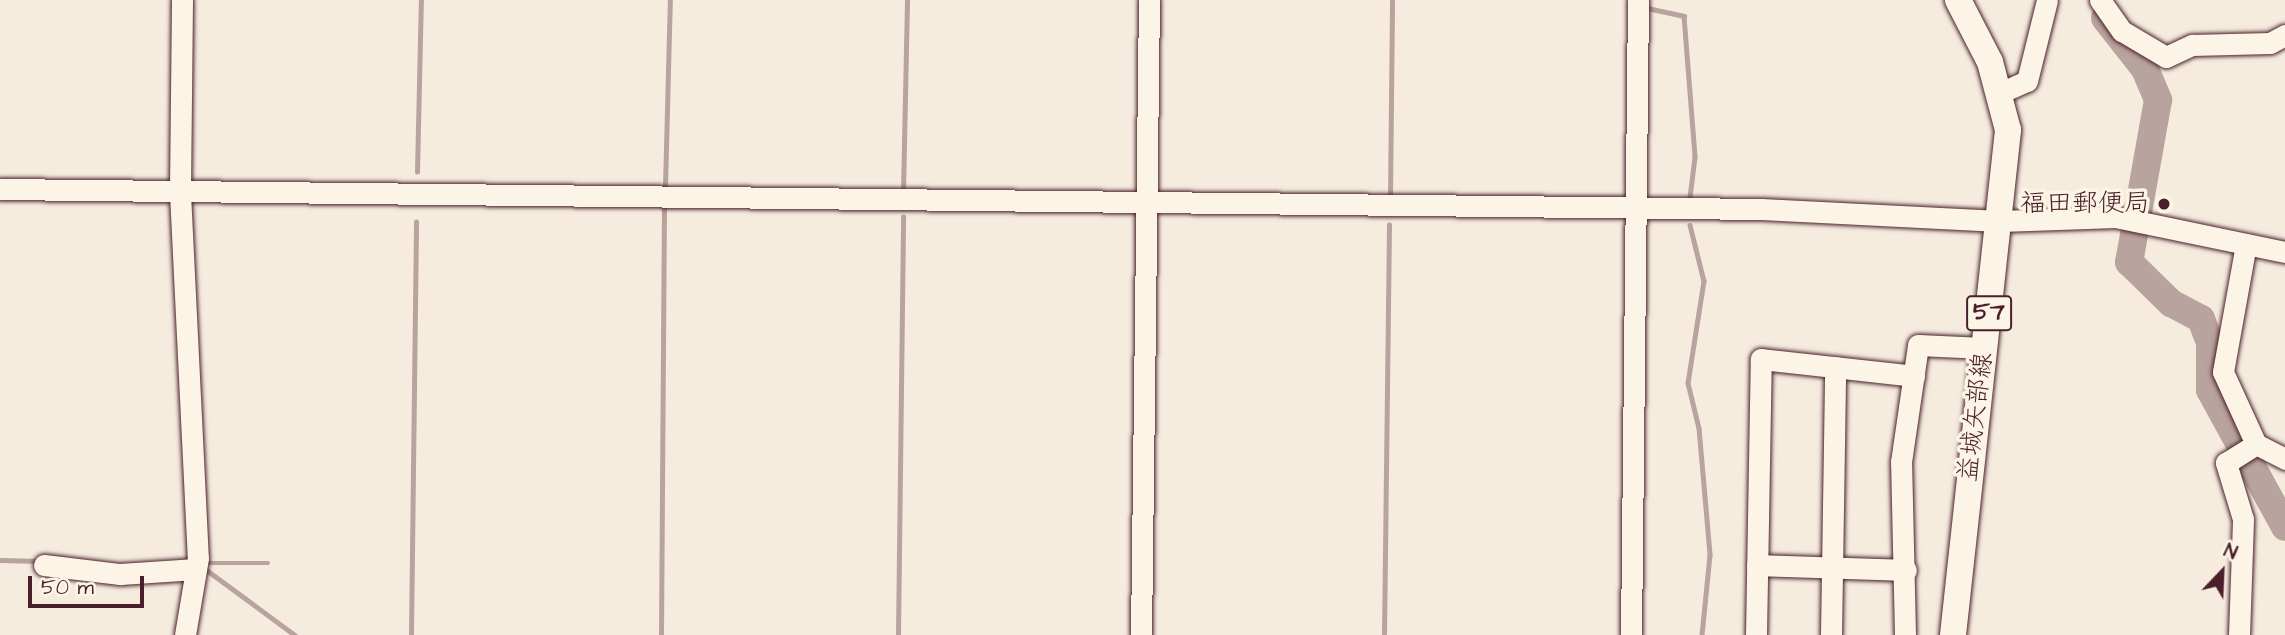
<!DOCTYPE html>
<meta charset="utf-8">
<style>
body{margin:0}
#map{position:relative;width:2285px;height:635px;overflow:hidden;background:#f5ecde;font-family:"Architects Daughter","Klee One",sans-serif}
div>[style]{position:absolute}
.stream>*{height:4.5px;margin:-2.25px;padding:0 2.25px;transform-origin:2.25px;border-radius:2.25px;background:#b8a39e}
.river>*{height:28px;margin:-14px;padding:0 14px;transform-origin:14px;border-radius:14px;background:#b8a39e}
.roads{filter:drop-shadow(0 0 2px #4a1f2b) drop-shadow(0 0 2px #4a1f2b)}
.minor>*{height:21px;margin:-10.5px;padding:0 10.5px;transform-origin:10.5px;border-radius:10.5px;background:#fcf5e5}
.major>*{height:26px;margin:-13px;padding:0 13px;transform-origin:13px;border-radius:13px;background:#fcf5e5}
.dots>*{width:19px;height:19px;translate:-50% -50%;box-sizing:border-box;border:4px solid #fcf5e5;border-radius:50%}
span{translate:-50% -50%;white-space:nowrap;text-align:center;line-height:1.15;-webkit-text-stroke:7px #fcf5e5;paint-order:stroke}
.shield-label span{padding:2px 5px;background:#fcf5e5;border:2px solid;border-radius:5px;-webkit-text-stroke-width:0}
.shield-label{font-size:24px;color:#4a1f2b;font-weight:700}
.poi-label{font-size:26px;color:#4a1f2b}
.right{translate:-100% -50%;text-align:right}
.street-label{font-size:26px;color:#4a1f2b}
.north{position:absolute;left:2187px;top:537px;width:70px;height:70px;-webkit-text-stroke:5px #fcf5e5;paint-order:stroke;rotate:23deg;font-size:19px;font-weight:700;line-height:28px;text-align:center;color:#4a1f2b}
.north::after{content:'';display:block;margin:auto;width:24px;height:32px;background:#4a1f2b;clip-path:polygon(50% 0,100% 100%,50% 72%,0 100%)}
.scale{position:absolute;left:28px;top:576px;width:116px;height:32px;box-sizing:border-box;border:4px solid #4a1f2b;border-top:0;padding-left:9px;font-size:21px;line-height:24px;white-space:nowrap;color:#4a1f2b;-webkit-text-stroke:5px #fcf5e5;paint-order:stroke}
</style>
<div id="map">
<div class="stream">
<i style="left:1647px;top:8px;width:38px;rotate:12deg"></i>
<i style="left:1684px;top:16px;width:141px;rotate:85.5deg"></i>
<i style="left:1695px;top:157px;width:41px;rotate:97deg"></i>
<i style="left:417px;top:172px;width:172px;rotate:-88.7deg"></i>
<i style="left:665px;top:186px;width:186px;rotate:-88.5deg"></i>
<i style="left:903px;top:192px;width:192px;rotate:-88.8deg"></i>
<i style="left:1390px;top:197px;width:197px;rotate:-89.4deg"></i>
<i style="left:1690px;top:225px;width:58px;rotate:76deg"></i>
<i style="left:1704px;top:281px;width:103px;rotate:98.9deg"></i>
<i style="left:1688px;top:383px;width:46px;rotate:76.3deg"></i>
<i style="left:1699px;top:428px;width:127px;rotate:85deg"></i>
<i style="left:1710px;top:555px;width:80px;rotate:95.7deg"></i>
<i style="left:0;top:560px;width:40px;rotate:1.4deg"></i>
<i style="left:208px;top:563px;width:60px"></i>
<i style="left:204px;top:568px;width:113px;rotate:36.4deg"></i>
<i style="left:411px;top:635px;width:413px;rotate:-89.3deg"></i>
<i style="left:661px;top:635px;width:428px;rotate:-89.6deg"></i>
<i style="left:898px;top:635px;width:418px;rotate:-89.3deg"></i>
<i style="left:1384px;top:635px;width:410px;rotate:-89.3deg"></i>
</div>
<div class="river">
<i style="left:2105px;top:18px;width:65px;rotate:51.9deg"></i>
<i style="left:2145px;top:69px;width:34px;rotate:67deg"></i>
<i style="left:2158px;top:100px;width:165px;rotate:100.1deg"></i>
<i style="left:2129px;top:262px;width:59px;rotate:44.3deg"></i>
<i style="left:2171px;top:303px;width:34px;rotate:28deg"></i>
<i style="left:2201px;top:319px;width:26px;rotate:69deg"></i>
<i style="left:2210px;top:343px;width:47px;rotate:90deg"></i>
<i style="left:2210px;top:390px;width:156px;rotate:61.3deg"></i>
</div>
<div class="roads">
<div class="minor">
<i style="left:182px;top:0;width:193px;rotate:90.6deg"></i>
<i style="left:180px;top:193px;width:365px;rotate:87.2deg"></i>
<i style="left:198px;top:558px;width:78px;rotate:99.6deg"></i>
<i style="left:2100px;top:0;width:38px;rotate:55deg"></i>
<i style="left:2122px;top:31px;width:51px;rotate:30.6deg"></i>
<i style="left:2166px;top:57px;width:29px;rotate:-25deg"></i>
<i style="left:2192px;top:45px;width:78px;rotate:-1.5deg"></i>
<i style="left:2270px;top:43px;width:17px;rotate:-28deg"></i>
<i style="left:2002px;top:92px;width:27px;rotate:-24deg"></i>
<i style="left:2027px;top:81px;width:83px;rotate:-76.1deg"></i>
<i style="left:0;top:189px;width:1761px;rotate:0.65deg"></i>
<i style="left:1761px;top:209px;width:239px;rotate:2.9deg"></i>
<i style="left:2000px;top:221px;width:116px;rotate:-2deg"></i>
<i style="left:2116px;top:217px;width:173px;rotate:11.7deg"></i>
<i style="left:2246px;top:244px;width:130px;rotate:100.2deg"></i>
<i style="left:2223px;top:372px;width:79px;rotate:65.4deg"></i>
<i style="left:2256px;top:444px;width:33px;rotate:27deg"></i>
<i style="left:44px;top:565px;width:77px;rotate:6.8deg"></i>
<i style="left:120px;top:574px;width:76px;rotate:-3.8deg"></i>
<i style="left:1757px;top:565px;width:149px;rotate:1.9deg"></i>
<i style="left:1141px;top:635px;width:635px;rotate:-89.28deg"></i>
<i style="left:1631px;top:635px;width:635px;rotate:-89.37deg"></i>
<i style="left:1756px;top:635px;width:276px;rotate:-89deg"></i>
<i style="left:1761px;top:359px;width:154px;rotate:6.3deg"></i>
<i style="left:1831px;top:635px;width:268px;rotate:-89.1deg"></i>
<i style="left:1905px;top:635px;width:173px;rotate:-91.3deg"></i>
<i style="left:1901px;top:462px;width:118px;rotate:-81.7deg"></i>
<i style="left:1918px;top:345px;width:66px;rotate:2.6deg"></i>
<i style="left:2239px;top:635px;width:116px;rotate:-88deg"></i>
<i style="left:2243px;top:519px;width:59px;rotate:-106.9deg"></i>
<i style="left:2226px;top:463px;width:36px;rotate:-32deg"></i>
</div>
<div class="major">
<i style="left:1953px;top:635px;width:508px;rotate:-83.78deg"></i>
<i style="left:2008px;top:130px;width:70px;rotate:-104.8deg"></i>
<i style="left:1990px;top:62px;width:70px;rotate:-117.3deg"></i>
</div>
</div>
<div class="dots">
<i style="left:2164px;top:204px;background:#4a1f2b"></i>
</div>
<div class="shield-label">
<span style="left:1989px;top:313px">57</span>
</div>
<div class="poi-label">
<span class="right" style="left:2150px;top:204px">福田郵便局</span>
</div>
<div class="street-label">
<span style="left:1976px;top:417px;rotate:-83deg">益城矢部線</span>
</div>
<div class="north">N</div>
<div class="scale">50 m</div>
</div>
